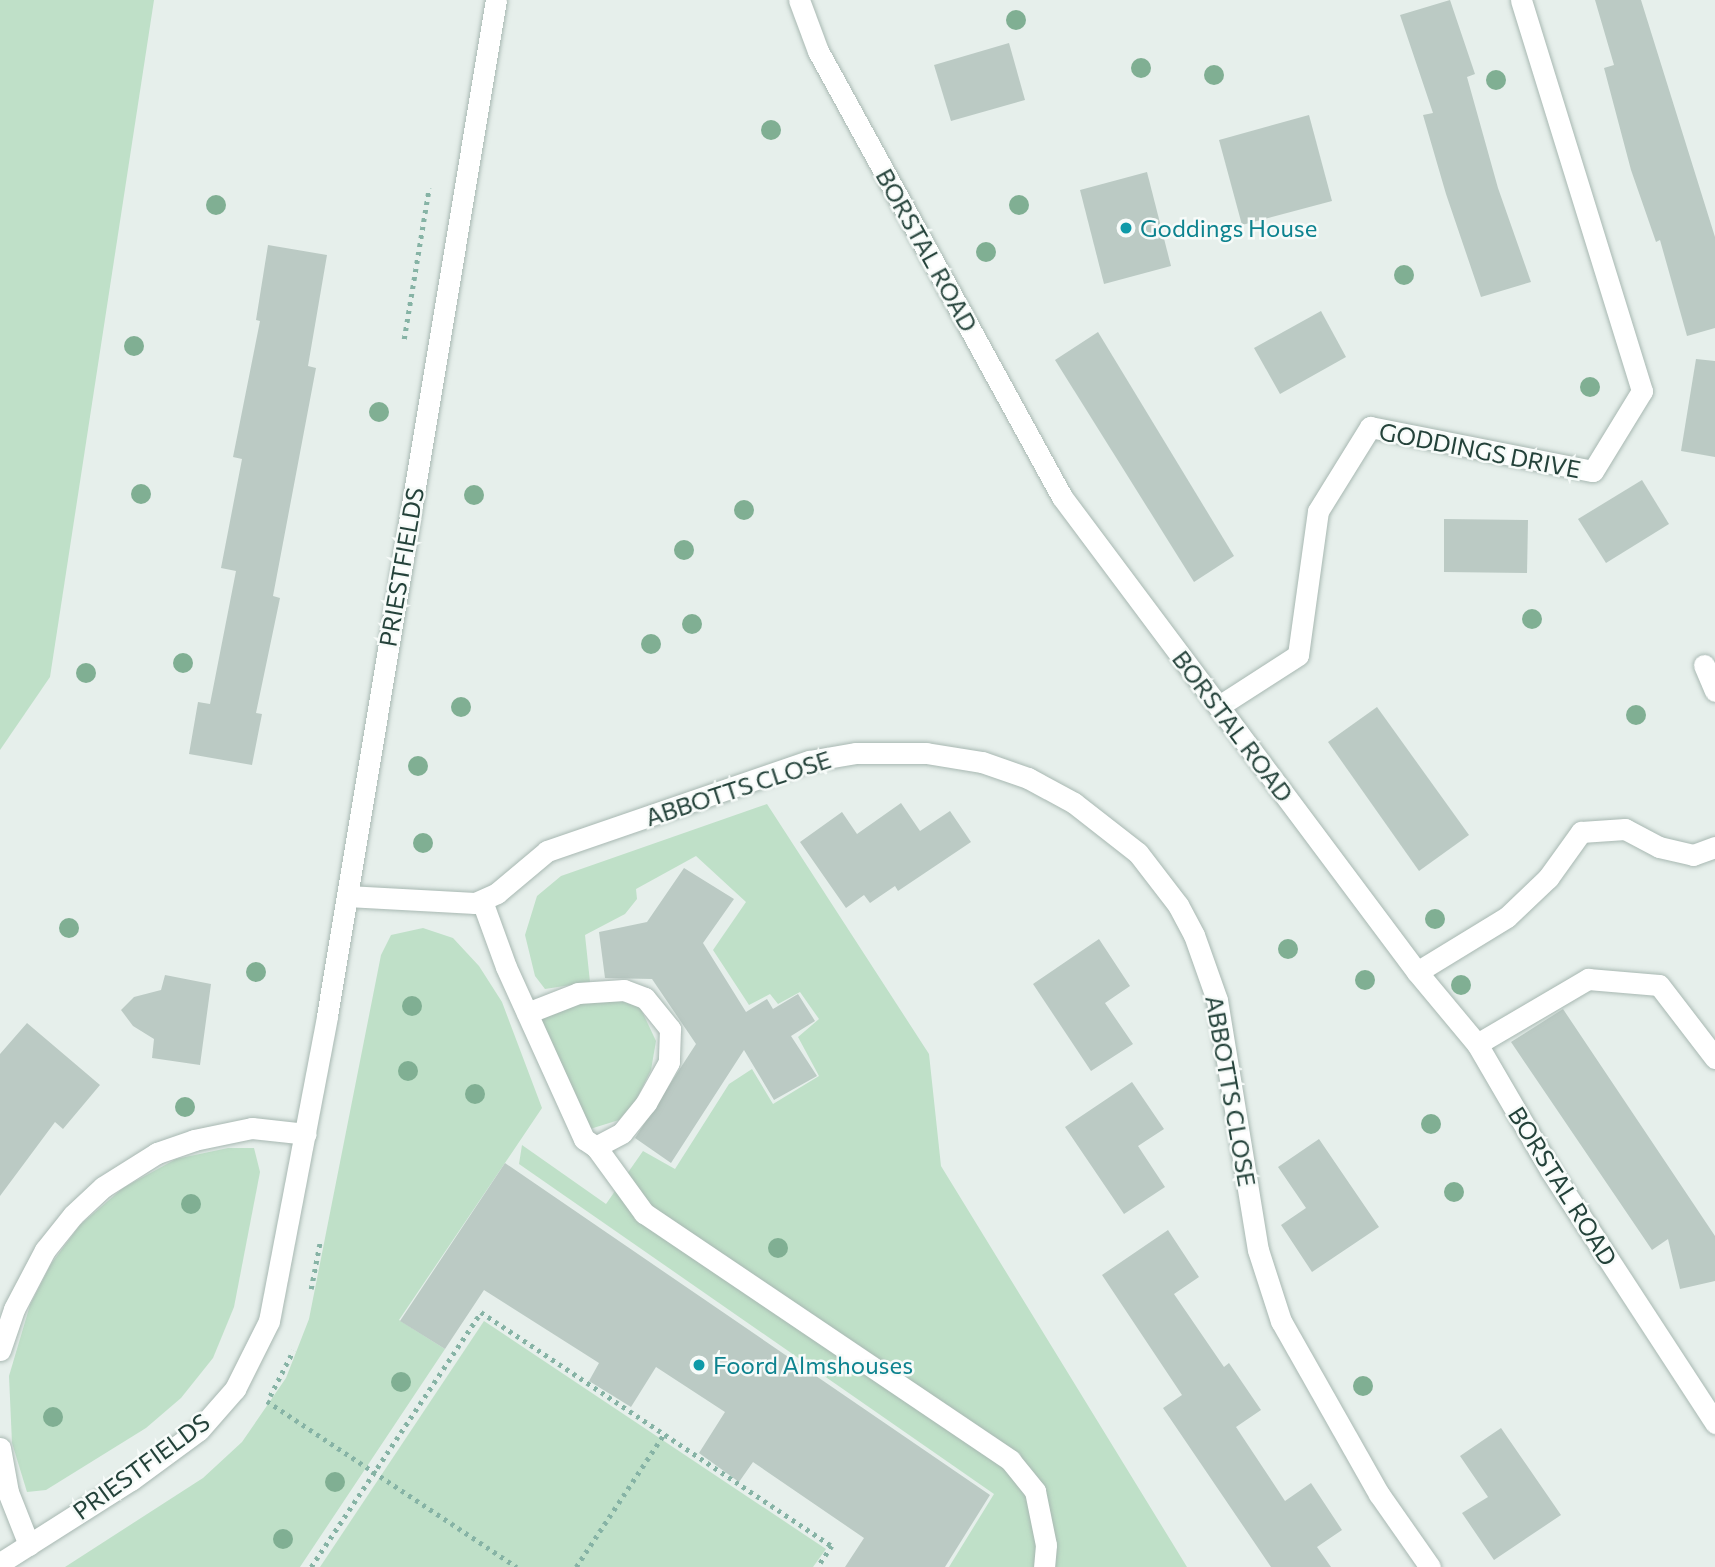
<!DOCTYPE html>
<style>
body{margin:0}
#map{position:relative;width:1715px;height:1567px;overflow:hidden;background:#e6efeb;font-family:Commissioner,sans-serif}
div>[style]{position:absolute}
.green>*{inset:0;background:#bfe0c8}
.building>*{inset:0;background:#bbcac4}
.path>*{height:4.5px;margin-top:-2.25px;transform-origin:0;background:repeating-linear-gradient(90deg,#86b3a5 0 3.5px,transparent 0 8.5px)}
.roads{filter:drop-shadow(0 0 2px #a8b8b2) drop-shadow(0 0 2px #a8b8b2)}
.minor>*{height:21px;margin:-10.5px;padding:0 10.5px;transform-origin:10.5px;border-radius:10.5px;background:#fff}
.trees>*{width:20px;height:20px;margin:-10px;border-radius:50%;background:#80af93}
.dots>*{width:19px;height:19px;translate:-50% -50%;box-sizing:border-box;border:4px solid #f7fbf9;border-radius:50%}
span{translate:-50% -50%;white-space:nowrap;text-align:center;line-height:1.15;-webkit-text-stroke:5px #f7fbf9;paint-order:stroke}
.culture-label{font-size:24px;color:#0d838f}
.left{translate:0 -50%;text-align:left}
.street-label{font-size:24px;color:#24423a}
</style>
<div id="map">
<div class="green">
<i style="clip-path:polygon(0 0,154px 0,50px 677px,0 750px)"></i>
<i style="clip-path:polygon(767px 804px,929px 1054px,941px 1166px,1187px 1567px,949px 1567px,994px 1494px,519px 1164px,522px 1145px,606px 1204px,643px 1151px,675px 1169px,729px 1084px,752px 1069px,773px 1104px,819px 1076px,798px 1037px,819px 1019px,800px 992px,778px 1004px,770px 994px,749px 1005px,713px 950px,746px 902px,696px 856px,636px 889px,637px 899px,625px 914px,585px 935px,590px 982px,545px 989px,535px 976px,525px 935px,537px 896px,561px 876px)"></i>
<i style="clip-path:polygon(423px 928px,453px 938px,479px 966px,502px 1002px,542px 1108px,399px 1320px,445px 1349px,300px 1567px,65px 1567px,203px 1478px,242px 1442px,286px 1378px,309px 1319px,381px 955px,391px 935px)"></i>
<i style="clip-path:polygon(614px 999px,640px 1007px,656px 1041px,651px 1070px,636px 1100px,619px 1120px,590px 1129px,537px 1016px,585px 1001px)"></i>
<i style="clip-path:polygon(228px 1148px,254px 1148px,260px 1172px,234px 1307px,213px 1358px,181px 1398px,146px 1428px,46px 1490px,27px 1492px,12px 1443px,9px 1376px,30px 1305px,51px 1264px,80px 1225px,123px 1188px,176px 1159px)"></i>
<i style="clip-path:polygon(484px 1321px,826px 1549px,813px 1567px,320px 1567px)"></i>
</div>
<div class="building">
<i style="clip-path:polygon(1450px 0,1475px 74px,1467px 77px,1498px 188px,1531px 282px,1481px 297px,1446px 194px,1423px 115px,1433px 113px,1400px 15px)"></i>
<i style="clip-path:polygon(1595px 0,1641px 0,1715px 237px,1715px 328px,1687px 336px,1660px 240px,1656px 242px,1631px 170px,1604px 68px,1614px 65px)"></i>
<i style="clip-path:polygon(1009px 43px,1025px 100px,951px 121px,934px 65px)"></i>
<i style="clip-path:polygon(1309px 115px,1332px 201px,1242px 225px,1219px 140px)"></i>
<i style="clip-path:polygon(1147px 172px,1171px 266px,1104px 284px,1080px 190px)"></i>
<i style="clip-path:polygon(268px 245px,327px 255px,308px 366px,316px 368px,273px 596px,280px 598px,256px 713px,262px 714px,252px 765px,189px 754px,198px 702px,210px 704px,236px 571px,221px 568px,242px 459px,233px 457px,260px 321px,256px 320px)"></i>
<i style="clip-path:polygon(1321px 311px,1346px 357px,1280px 394px,1254px 348px)"></i>
<i style="clip-path:polygon(1098px 332px,1234px 556px,1194px 582px,1055px 360px)"></i>
<i style="clip-path:polygon(1696px 359px,1715px 361px,1715px 457px,1681px 451px)"></i>
<i style="clip-path:polygon(1642px 480px,1669px 524px,1606px 563px,1578px 519px)"></i>
<i style="clip-path:polygon(1444px 519px,1528px 520px,1527px 573px,1444px 572px)"></i>
<i style="clip-path:polygon(1377px 707px,1469px 835px,1419px 871px,1328px 742px)"></i>
<i style="clip-path:polygon(901px 803px,920px 831px,950px 811px,971px 842px,898px 891px,895px 886px,870px 903px,864px 895px,846px 908px,800px 842px,842px 812px,857px 834px)"></i>
<i style="clip-path:polygon(684px 868px,734px 899px,703px 943px,746px 1012px,767px 999px,773px 1009px,798px 994px,815px 1021px,791px 1036px,817px 1076px,774px 1100px,744px 1050px,671px 1163px,635px 1138px,696px 1044px,652px 979px,605px 978px,599px 932px,647px 922px)"></i>
<i style="clip-path:polygon(1099px 939px,1130px 986px,1105px 1003px,1133px 1044px,1091px 1071px,1033px 984px)"></i>
<i style="clip-path:polygon(165px 975px,211px 984px,200px 1065px,152px 1058px,154px 1039px,133px 1026px,121px 1010px,134px 997px,161px 990px)"></i>
<i style="clip-path:polygon(1563px 1009px,1715px 1236px,1715px 1281px,1680px 1289px,1668px 1239px,1652px 1250px,1511px 1042px)"></i>
<i style="clip-path:polygon(27px 1023px,100px 1085px,63px 1129px,55px 1122px,0 1196px,0 1054px)"></i>
<i style="clip-path:polygon(1132px 1082px,1164px 1129px,1138px 1146px,1165px 1187px,1124px 1214px,1065px 1127px)"></i>
<i style="clip-path:polygon(1319px 1139px,1379px 1227px,1312px 1272px,1281px 1225px,1306px 1208px,1278px 1167px)"></i>
<i style="clip-path:polygon(505px 1163px,990px 1495px,945px 1567px,845px 1567px,864px 1538px,753px 1462px,739px 1482px,699px 1453px,725px 1412px,656px 1367px,631px 1407px,589px 1381px,599px 1363px,484px 1290px,445px 1349px,400px 1321px)"></i>
<i style="clip-path:polygon(1168px 1230px,1199px 1277px,1174px 1294px,1224px 1367px,1229px 1363px,1261px 1410px,1236px 1427px,1285px 1501px,1311px 1483px,1342px 1530px,1317px 1547px,1331px 1567px,1271px 1567px,1163px 1408px,1182px 1395px,1102px 1275px)"></i>
<i style="clip-path:polygon(1501px 1428px,1561px 1515px,1494px 1560px,1462px 1513px,1488px 1497px,1460px 1456px)"></i>
</div>
<div class="path">
<i style="left:404px;top:339px;width:153px;rotate:-80.6deg"></i>
<i style="left:311px;top:1289px;width:48px;rotate:-79.2deg"></i>
<i style="left:270px;top:1396px;width:51px;rotate:-62.9deg"></i>
<i style="left:267px;top:1401px;width:300px;rotate:33.6deg"></i>
<i style="left:311px;top:1567px;width:306px;rotate:-56.3deg"></i>
<i style="left:481px;top:1312px;width:422px;rotate:33.7deg"></i>
<i style="left:832px;top:1546px;width:25px;rotate:124deg"></i>
<i style="left:576px;top:1567px;width:159px;rotate:-56.5deg"></i>
</div>
<div class="roads">
<div class="minor">
<i style="left:799px;top:0;width:54px;rotate:69.6deg"></i>
<i style="left:818px;top:51px;width:508px;rotate:61.32deg"></i>
<i style="left:1062px;top:497px;width:593px;rotate:53.23deg"></i>
<i style="left:1417px;top:972px;width:94px;rotate:50.2deg"></i>
<i style="left:1477px;top:1044px;width:147px;rotate:59.8deg"></i>
<i style="left:1551px;top:1171px;width:301px;rotate:56.9deg"></i>
<i style="left:1704px;top:665px;width:28px;rotate:67deg"></i>
<i style="left:1219px;top:706px;width:94px;rotate:-32.8deg"></i>
<i style="left:1298px;top:655px;width:145px;rotate:-82.1deg"></i>
<i style="left:1318px;top:511px;width:99px;rotate:-58.2deg"></i>
<i style="left:1370px;top:427px;width:227px;rotate:11.2deg"></i>
<i style="left:1593px;top:471px;width:94px;rotate:-58.5deg"></i>
<i style="left:1642px;top:391px;width:409px;rotate:-107.2deg"></i>
<i style="left:347px;top:896px;width:128px;rotate:3.1deg"></i>
<i style="left:475px;top:903px;width:24px;rotate:-24deg"></i>
<i style="left:497px;top:893px;width:65px;rotate:-40deg"></i>
<i style="left:547px;top:851px;width:277px;rotate:-19deg"></i>
<i style="left:809px;top:761px;width:48px;rotate:-9.7deg"></i>
<i style="left:856px;top:753px;width:70px"></i>
<i style="left:926px;top:753px;width:57px;rotate:9.1deg"></i>
<i style="left:982px;top:762px;width:49px;rotate:19.2deg"></i>
<i style="left:1028px;top:778px;width:52px;rotate:28.5deg"></i>
<i style="left:1074px;top:803px;width:81px;rotate:38deg"></i>
<i style="left:1138px;top:853px;width:66px;rotate:52.4deg"></i>
<i style="left:1178px;top:905px;width:34px;rotate:62deg"></i>
<i style="left:1194px;top:935px;width:69px;rotate:70.5deg"></i>
<i style="left:1217px;top:1000px;width:253px;rotate:80.7deg"></i>
<i style="left:1258px;top:1250px;width:75px;rotate:72.1deg"></i>
<i style="left:1281px;top:1321px;width:199px;rotate:60.5deg"></i>
<i style="left:1379px;top:1494px;width:89px;rotate:55.1deg"></i>
<i style="left:482px;top:901px;width:70px;rotate:70deg"></i>
<i style="left:506px;top:967px;width:189px;rotate:65.6deg"></i>
<i style="left:584px;top:1139px;width:14px;rotate:34deg"></i>
<i style="left:596px;top:1147px;width:82px;rotate:54deg"></i>
<i style="left:644px;top:1213px;width:442px;rotate:34deg"></i>
<i style="left:1010px;top:1460px;width:40px;rotate:51deg"></i>
<i style="left:1035px;top:1491px;width:55px;rotate:78.5deg"></i>
<i style="left:1046px;top:1545px;width:22px;rotate:95deg"></i>
<i style="left:1417px;top:972px;width:105px;rotate:-31.4deg"></i>
<i style="left:1507px;top:917px;width:57px;rotate:-43.6deg"></i>
<i style="left:1548px;top:878px;width:57px;rotate:-54.3deg"></i>
<i style="left:1581px;top:832px;width:44px;rotate:-3.9deg"></i>
<i style="left:1625px;top:829px;width:38px;rotate:28deg"></i>
<i style="left:1659px;top:847px;width:35px;rotate:13deg"></i>
<i style="left:1693px;top:855px;width:23px;rotate:-20deg"></i>
<i style="left:527px;top:1013px;width:55px;rotate:-21.4deg"></i>
<i style="left:578px;top:993px;width:46px;rotate:-3.7deg"></i>
<i style="left:624px;top:990px;width:22px;rotate:21deg"></i>
<i style="left:645px;top:998px;width:40px;rotate:51deg"></i>
<i style="left:670px;top:1029px;width:33px;rotate:92deg"></i>
<i style="left:669px;top:1062px;width:47px;rotate:119.3deg"></i>
<i style="left:646px;top:1103px;width:38px;rotate:129deg"></i>
<i style="left:622px;top:1133px;width:30px;rotate:152deg"></i>
<i style="left:1477px;top:1044px;width:129px;rotate:-30.4deg"></i>
<i style="left:1588px;top:979px;width:71px;rotate:4.8deg"></i>
<i style="left:1659px;top:985px;width:92px;rotate:52.5deg"></i>
<i style="left:0;top:1350px;width:43px;rotate:-71.1deg"></i>
<i style="left:14px;top:1309px;width:67px;rotate:-62.3deg"></i>
<i style="left:45px;top:1250px;width:45px;rotate:-51.3deg"></i>
<i style="left:73px;top:1215px;width:41px;rotate:-43deg"></i>
<i style="left:103px;top:1187px;width:64px;rotate:-32.2deg"></i>
<i style="left:157px;top:1153px;width:39px;rotate:-19deg"></i>
<i style="left:194px;top:1140px;width:59px;rotate:-11.7deg"></i>
<i style="left:252px;top:1128px;width:54px;rotate:6.3deg"></i>
<i style="left:0;top:1448px;width:45px;rotate:79.7deg"></i>
<i style="left:8px;top:1492px;width:57px;rotate:68.4deg"></i>
<i style="left:0;top:1563px;width:155px;rotate:-32.4deg"></i>
<i style="left:131px;top:1480px;width:84px;rotate:-36.3deg"></i>
<i style="left:199px;top:1430px;width:55px;rotate:-48.7deg"></i>
<i style="left:235px;top:1389px;width:76px;rotate:-63.4deg"></i>
<i style="left:269px;top:1321px;width:310px;rotate:-79.2deg"></i>
<i style="left:327px;top:1016px;width:1030px;rotate:-80.56deg"></i>
</div>
</div>
<div class="trees">
<i style="left:1016px;top:20px"></i>
<i style="left:1141px;top:68px"></i>
<i style="left:1214px;top:75px"></i>
<i style="left:1496px;top:80px"></i>
<i style="left:771px;top:130px"></i>
<i style="left:216px;top:205px"></i>
<i style="left:1019px;top:205px"></i>
<i style="left:986px;top:252px"></i>
<i style="left:1404px;top:275px"></i>
<i style="left:134px;top:346px"></i>
<i style="left:1590px;top:387px"></i>
<i style="left:379px;top:412px"></i>
<i style="left:141px;top:494px"></i>
<i style="left:474px;top:495px"></i>
<i style="left:744px;top:510px"></i>
<i style="left:684px;top:550px"></i>
<i style="left:1532px;top:619px"></i>
<i style="left:692px;top:624px"></i>
<i style="left:651px;top:644px"></i>
<i style="left:183px;top:663px"></i>
<i style="left:86px;top:673px"></i>
<i style="left:461px;top:707px"></i>
<i style="left:1636px;top:715px"></i>
<i style="left:418px;top:766px"></i>
<i style="left:423px;top:843px"></i>
<i style="left:1435px;top:919px"></i>
<i style="left:69px;top:928px"></i>
<i style="left:1288px;top:949px"></i>
<i style="left:256px;top:972px"></i>
<i style="left:1365px;top:980px"></i>
<i style="left:1461px;top:985px"></i>
<i style="left:412px;top:1006px"></i>
<i style="left:408px;top:1071px"></i>
<i style="left:475px;top:1094px"></i>
<i style="left:185px;top:1107px"></i>
<i style="left:1431px;top:1124px"></i>
<i style="left:1454px;top:1192px"></i>
<i style="left:191px;top:1204px"></i>
<i style="left:778px;top:1248px"></i>
<i style="left:401px;top:1382px"></i>
<i style="left:1363px;top:1386px"></i>
<i style="left:53px;top:1417px"></i>
<i style="left:335px;top:1482px"></i>
<i style="left:283px;top:1539px"></i>
</div>
<div class="dots">
<i style="left:1126px;top:228px;background:#0f9aa8"></i>
<i style="left:699px;top:1365px;background:#0f9aa8"></i>
</div>
<div class="culture-label">
<span class="left" style="left:1140px;top:228px">Goddings House</span>
<span class="left" style="left:713px;top:1365px">Foord Almshouses</span>
</div>
<div class="street-label">
<span style="left:927px;top:250px;rotate:61deg">BORSTAL ROAD</span>
<span style="left:1480px;top:450px;rotate:11deg">GODDINGS DRIVE</span>
<span style="left:401px;top:567px;rotate:-80deg">PRIESTFIELDS</span>
<span style="left:1233px;top:726px;rotate:53deg">BORSTAL ROAD</span>
<span style="left:738px;top:788px;rotate:-18deg">ABBOTTS CLOSE</span>
<span style="left:1231px;top:1091px;rotate:80deg">ABBOTTS CLOSE</span>
<span style="left:1563px;top:1186px;rotate:58deg">BORSTAL ROAD</span>
<span style="left:141px;top:1466px;rotate:-36deg">PRIESTFIELDS</span>
</div>
</div>
